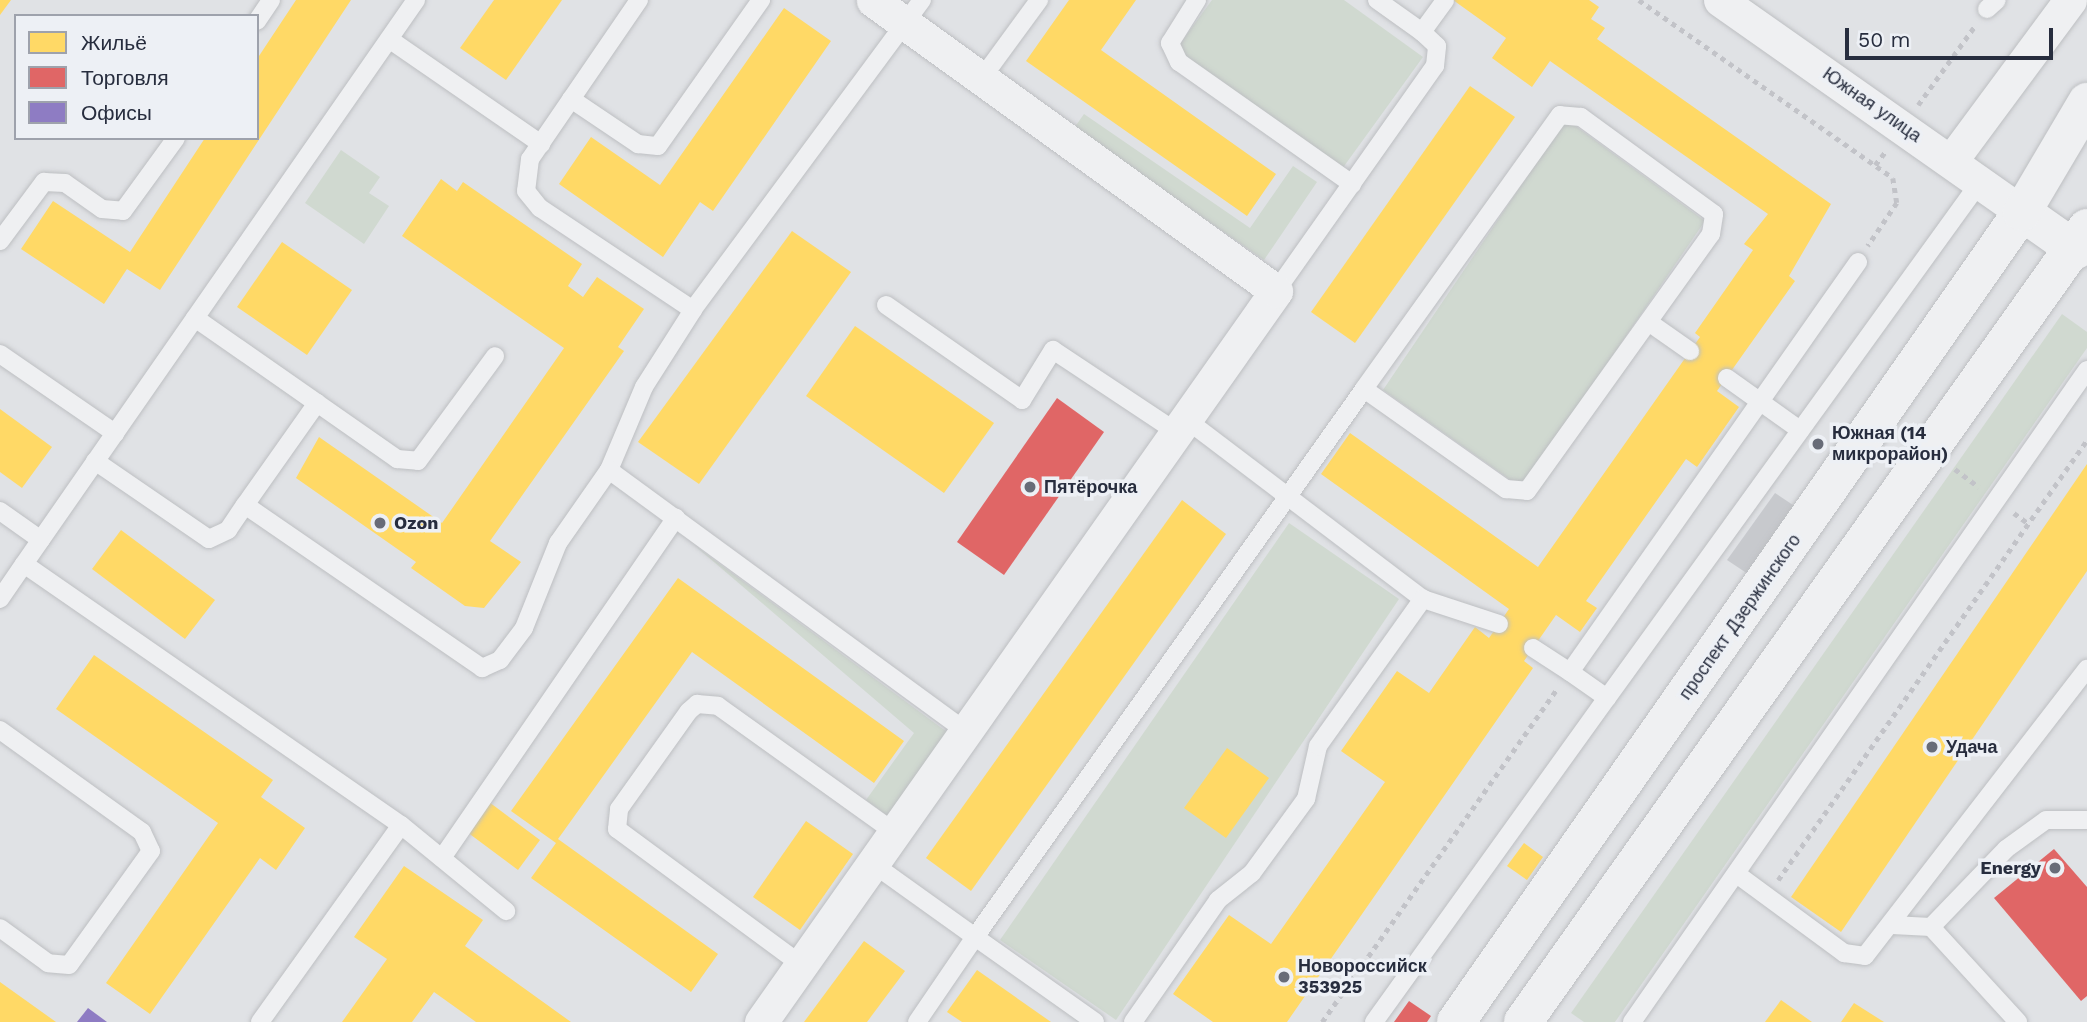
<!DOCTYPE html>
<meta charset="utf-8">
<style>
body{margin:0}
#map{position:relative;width:2087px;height:1022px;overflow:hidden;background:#e0e2e5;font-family:"Work Sans",sans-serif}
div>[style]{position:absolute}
.green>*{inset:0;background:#d0d9d0}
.homes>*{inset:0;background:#ffd966}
.shops>*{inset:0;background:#e06666}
.offices>*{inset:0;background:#8e7cc3}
.building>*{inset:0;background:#c7c9cd}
.path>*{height:4.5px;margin-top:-2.25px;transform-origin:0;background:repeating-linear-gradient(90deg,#c2c3c8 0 5px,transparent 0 10px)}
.roads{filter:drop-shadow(0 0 2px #bdbfc2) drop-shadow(0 0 2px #bdbfc2)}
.service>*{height:18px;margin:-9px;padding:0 9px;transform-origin:9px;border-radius:9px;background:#eff0f2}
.minor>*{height:33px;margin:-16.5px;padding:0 16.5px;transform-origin:16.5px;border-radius:16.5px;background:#eff0f2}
.tertiary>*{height:38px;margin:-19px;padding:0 19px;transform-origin:19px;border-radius:19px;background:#eff0f2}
.dots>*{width:19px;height:19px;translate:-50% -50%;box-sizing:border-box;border:4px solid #edf0f5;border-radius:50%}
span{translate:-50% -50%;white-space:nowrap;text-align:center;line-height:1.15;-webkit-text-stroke:7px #edf0f5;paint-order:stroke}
.street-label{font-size:18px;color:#272d3e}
.poi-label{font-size:18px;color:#272d3e;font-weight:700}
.left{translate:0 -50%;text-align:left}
.right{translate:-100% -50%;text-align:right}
.legend{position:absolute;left:14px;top:14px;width:245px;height:126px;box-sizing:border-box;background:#edf0f5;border:2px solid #9ea2ac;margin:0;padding:9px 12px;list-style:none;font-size:21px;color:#272d3e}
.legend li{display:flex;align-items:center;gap:14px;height:35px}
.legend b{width:35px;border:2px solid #9ea2ac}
.scale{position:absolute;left:1845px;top:28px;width:208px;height:32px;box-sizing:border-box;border:4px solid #272d3e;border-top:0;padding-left:9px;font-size:21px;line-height:24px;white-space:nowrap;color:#272d3e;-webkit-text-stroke:5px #edf0f5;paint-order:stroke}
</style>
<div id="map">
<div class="green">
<i style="clip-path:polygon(1212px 0,1344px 0,1423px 57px,1342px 169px,1176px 49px)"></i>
<i style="clip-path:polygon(1084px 114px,1250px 228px,1293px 166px,1317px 182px,1264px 260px,1074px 128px)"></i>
<i style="clip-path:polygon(1566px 119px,1705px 221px,1522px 488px,1383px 390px)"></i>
<i style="clip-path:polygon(341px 150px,380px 177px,369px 193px,389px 206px,364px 244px,305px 203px)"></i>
<i style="clip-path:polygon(2062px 314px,2087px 332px,2087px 348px,1615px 1022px,1584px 1022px,1571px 1013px)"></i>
<i style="clip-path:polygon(1289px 523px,1399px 599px,1116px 1020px,1000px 940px)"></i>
<i style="clip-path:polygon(694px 545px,951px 735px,893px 820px,866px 800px,914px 733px)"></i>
</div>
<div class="homes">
<i style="clip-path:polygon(0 0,11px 0,0 15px)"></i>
<i style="clip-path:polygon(296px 0,351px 0,160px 290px,127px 269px,104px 304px,21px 249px,53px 201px,130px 252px,205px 138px,257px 138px,257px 59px)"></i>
<i style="clip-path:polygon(494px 0,562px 0,506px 80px,460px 48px)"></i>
<i style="clip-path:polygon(1069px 0,1136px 0,1101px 50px,1276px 174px,1247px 216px,1026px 61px)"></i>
<i style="clip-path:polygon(1453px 0,1589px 0,1599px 7px,1591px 19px,1605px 28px,1597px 39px,1831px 204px,1789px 276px,1795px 281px,1717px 391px,1739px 407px,1697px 467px,1686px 459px,1586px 601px,1597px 608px,1580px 632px,1556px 615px,1524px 661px,1533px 668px,1287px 1022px,1213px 1022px,1173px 994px,1229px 915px,1271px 944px,1385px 782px,1341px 751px,1397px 671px,1429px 693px,1475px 627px,1489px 638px,1509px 609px,1321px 474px,1350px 433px,1538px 567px,1700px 337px,1695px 333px,1753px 250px,1744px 244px,1768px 214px,1550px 61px,1532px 87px,1492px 58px,1506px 38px)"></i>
<i style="clip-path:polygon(784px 8px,831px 41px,713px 211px,700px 202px,663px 257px,559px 184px,591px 137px,660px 185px)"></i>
<i style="clip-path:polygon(1470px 86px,1515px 117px,1355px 343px,1311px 312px)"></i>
<i style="clip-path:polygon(441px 179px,457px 191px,463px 182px,582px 264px,568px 286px,583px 297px,597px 277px,644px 309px,618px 347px,624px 351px,490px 541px,521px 562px,484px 608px,465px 606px,411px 568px,416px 562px,296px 478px,319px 437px,442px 523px,564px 348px,402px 236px)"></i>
<i style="clip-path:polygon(792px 231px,851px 272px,699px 484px,638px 442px)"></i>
<i style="clip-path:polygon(282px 242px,352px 290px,307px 355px,237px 307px)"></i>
<i style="clip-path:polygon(855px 326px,994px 423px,944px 493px,806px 396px)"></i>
<i style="clip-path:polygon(0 409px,52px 447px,22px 488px,0 472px)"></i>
<i style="clip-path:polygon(2087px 464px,2087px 571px,1841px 932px,1791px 897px)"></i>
<i style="clip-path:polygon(1182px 500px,1226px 534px,971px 891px,926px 858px)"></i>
<i style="clip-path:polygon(121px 530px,215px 600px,185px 639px,92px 569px)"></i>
<i style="clip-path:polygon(678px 578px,904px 741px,874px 783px,692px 652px,558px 839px,718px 954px,691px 992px,531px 878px,556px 843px,511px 811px)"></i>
<i style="clip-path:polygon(94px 655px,273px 780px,261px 797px,305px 828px,276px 870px,260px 858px,150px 1014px,106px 983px,218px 823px,56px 709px)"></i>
<i style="clip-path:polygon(1227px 748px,1269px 778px,1226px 838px,1184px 808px)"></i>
<i style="clip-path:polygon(489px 802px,540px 840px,518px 870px,467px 832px)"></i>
<i style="clip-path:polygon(806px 821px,853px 854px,800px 930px,753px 897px)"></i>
<i style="clip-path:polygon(1524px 843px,1543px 857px,1527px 880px,1507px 866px)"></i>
<i style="clip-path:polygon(404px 866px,483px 920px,465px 946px,571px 1022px,476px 1022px,434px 992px,412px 1022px,342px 1022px,387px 959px,354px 937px)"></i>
<i style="clip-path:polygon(864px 941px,905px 971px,867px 1022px,804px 1022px)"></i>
<i style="clip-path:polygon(977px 970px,1051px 1022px,962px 1022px,947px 1012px)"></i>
<i style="clip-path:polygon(0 982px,56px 1022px,0 1022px)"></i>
<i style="clip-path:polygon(1781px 1000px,1812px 1022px,1765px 1022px)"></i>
<i style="clip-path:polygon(1854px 1003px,1884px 1022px,1841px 1022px)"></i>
</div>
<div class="shops">
<i style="clip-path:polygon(1057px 398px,1104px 432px,1004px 575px,957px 542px)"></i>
<i style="clip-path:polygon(2054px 849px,2087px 887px,2087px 996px,2081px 1001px,1994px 898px)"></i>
<i style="clip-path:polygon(1409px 1001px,1431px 1016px,1427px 1022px,1394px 1022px)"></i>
</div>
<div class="offices">
<i style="clip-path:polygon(88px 1008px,107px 1022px,77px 1022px)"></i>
</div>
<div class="building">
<i style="clip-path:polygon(1775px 493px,1796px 507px,1748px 574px,1727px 560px)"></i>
</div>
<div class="path">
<i style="left:1639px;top:0;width:310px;rotate:35deg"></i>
<i style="left:1893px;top:178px;width:25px;rotate:81deg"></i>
<i style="left:1897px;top:203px;width:52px;rotate:124deg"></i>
<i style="left:1918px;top:105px;width:96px;rotate:-54.3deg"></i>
<i style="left:1875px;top:165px;width:16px;rotate:-52deg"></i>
<i style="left:1955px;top:469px;width:30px;rotate:37deg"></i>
<i style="left:2014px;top:513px;width:17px;rotate:36deg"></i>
<i style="left:1778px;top:880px;width:538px;rotate:-54.92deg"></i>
<i style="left:1322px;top:1022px;width:409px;rotate:-54.8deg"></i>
</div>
<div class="roads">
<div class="service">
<i style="left:416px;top:0;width:687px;rotate:124.8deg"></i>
<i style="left:24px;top:564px;width:459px;rotate:34.7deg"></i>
<i style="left:401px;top:825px;width:136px;rotate:39.3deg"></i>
<i style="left:639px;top:0;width:193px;rotate:124.4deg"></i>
<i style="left:530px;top:159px;width:32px;rotate:97deg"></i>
<i style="left:526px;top:191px;width:22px;rotate:51deg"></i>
<i style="left:540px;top:208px;width:184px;rotate:33.7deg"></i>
<i style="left:922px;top:0;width:385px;rotate:126.5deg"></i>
<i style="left:693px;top:310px;width:91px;rotate:122.5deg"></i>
<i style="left:644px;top:387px;width:90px;rotate:112.9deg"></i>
<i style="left:609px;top:470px;width:446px;rotate:36.2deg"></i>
<i style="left:1197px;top:0;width:51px;rotate:122.1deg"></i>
<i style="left:1170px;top:43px;width:21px;rotate:65deg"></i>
<i style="left:1179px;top:62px;width:212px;rotate:35.2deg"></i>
<i style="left:1377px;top:0;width:55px;rotate:35.4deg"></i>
<i style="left:1987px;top:9px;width:13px;rotate:-42deg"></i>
<i style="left:257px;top:21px;width:25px;rotate:-56deg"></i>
<i style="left:389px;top:39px;width:185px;rotate:34.6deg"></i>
<i style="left:982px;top:78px;width:97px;rotate:-53.8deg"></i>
<i style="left:571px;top:99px;width:81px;rotate:33.9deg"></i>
<i style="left:638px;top:144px;width:20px;rotate:6deg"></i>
<i style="left:658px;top:146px;width:179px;rotate:-54.8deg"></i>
<i style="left:0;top:241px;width:74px;rotate:-53.3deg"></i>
<i style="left:44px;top:182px;width:21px;rotate:3deg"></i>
<i style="left:65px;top:183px;width:45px;rotate:35.1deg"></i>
<i style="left:102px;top:209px;width:21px;rotate:5deg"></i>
<i style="left:123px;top:211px;width:90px;rotate:-54deg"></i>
<i style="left:1276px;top:291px;width:276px;rotate:-54.8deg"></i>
<i style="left:1435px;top:66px;width:20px;rotate:-84deg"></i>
<i style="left:1437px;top:46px;width:21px;rotate:-137deg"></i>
<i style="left:1422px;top:32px;width:39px;rotate:-54deg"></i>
<i style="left:886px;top:305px;width:166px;rotate:34.9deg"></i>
<i style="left:1022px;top:400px;width:59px;rotate:-58.2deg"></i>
<i style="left:1053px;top:350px;width:150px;rotate:33.6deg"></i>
<i style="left:195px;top:318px;width:149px;rotate:34.9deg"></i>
<i style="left:1650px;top:323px;width:49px;rotate:35deg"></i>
<i style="left:0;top:354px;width:140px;rotate:34.5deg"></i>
<i style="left:1727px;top:378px;width:90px;rotate:35.5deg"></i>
<i style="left:1187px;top:420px;width:296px;rotate:37.2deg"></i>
<i style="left:1423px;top:599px;width:80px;rotate:18.2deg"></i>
<i style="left:95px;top:461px;width:138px;rotate:34.4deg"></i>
<i style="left:209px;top:539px;width:21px;rotate:-25deg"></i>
<i style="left:228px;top:530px;width:30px;rotate:-56deg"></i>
<i style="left:245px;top:505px;width:288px;rotate:34.5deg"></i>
<i style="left:482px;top:668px;width:20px;rotate:-24deg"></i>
<i style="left:500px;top:660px;width:40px;rotate:-53deg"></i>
<i style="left:524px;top:628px;width:92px;rotate:-68.2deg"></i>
<i style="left:558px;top:543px;width:89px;rotate:-55.1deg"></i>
<i style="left:245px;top:505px;width:125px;rotate:-54.8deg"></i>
<i style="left:317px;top:403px;width:98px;rotate:35deg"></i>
<i style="left:397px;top:459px;width:21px;rotate:5deg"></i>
<i style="left:418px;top:461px;width:130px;rotate:-53.7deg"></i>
<i style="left:0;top:511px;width:50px;rotate:35.3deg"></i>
<i style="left:0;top:599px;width:42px;rotate:-55.6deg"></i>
<i style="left:1533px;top:648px;width:44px;rotate:33deg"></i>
<i style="left:1607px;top:698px;width:637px;rotate:-54.14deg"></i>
<i style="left:0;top:730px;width:175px;rotate:35.7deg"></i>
<i style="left:142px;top:832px;width:21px;rotate:65deg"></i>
<i style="left:151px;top:851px;width:140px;rotate:125.7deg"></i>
<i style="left:69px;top:965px;width:21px;rotate:-175deg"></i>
<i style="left:48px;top:963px;width:59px;rotate:-143.9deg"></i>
<i style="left:442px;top:858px;width:413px;rotate:-55.5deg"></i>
<i style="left:876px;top:866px;width:122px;rotate:35.6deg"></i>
<i style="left:975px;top:937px;width:672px;rotate:-54.63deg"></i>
<i style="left:1364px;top:389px;width:174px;rotate:35.2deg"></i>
<i style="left:1506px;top:489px;width:21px;rotate:5deg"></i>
<i style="left:1527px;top:491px;width:316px;rotate:-54.4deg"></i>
<i style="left:1711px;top:234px;width:20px;rotate:-81deg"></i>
<i style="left:1714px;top:214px;width:165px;rotate:-143.9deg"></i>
<i style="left:1581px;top:117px;width:21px;rotate:-175deg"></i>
<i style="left:1560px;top:115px;width:337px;rotate:125.6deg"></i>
<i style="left:1738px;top:875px;width:132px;rotate:36.3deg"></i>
<i style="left:1844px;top:953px;width:21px;rotate:8deg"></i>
<i style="left:1865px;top:956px;width:363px;rotate:-52.3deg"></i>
<i style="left:1892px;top:925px;width:39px;rotate:3deg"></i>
<i style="left:1931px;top:927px;width:108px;rotate:-46.1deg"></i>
<i style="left:2006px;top:849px;width:49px;rotate:-35.9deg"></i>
<i style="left:2046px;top:820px;width:41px"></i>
<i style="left:1931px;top:927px;width:129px;rotate:47.5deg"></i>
<i style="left:803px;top:966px;width:231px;rotate:-143.6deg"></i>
<i style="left:617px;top:829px;width:20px;rotate:-84deg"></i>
<i style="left:619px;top:809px;width:120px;rotate:-54.5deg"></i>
<i style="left:689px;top:711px;width:11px;rotate:-41deg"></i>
<i style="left:697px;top:704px;width:21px;rotate:5deg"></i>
<i style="left:718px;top:706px;width:221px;rotate:35.6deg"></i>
<i style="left:260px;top:1022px;width:242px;rotate:-54.4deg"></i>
<i style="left:917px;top:1022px;width:103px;rotate:-55.7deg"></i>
<i style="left:975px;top:937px;width:147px;rotate:35.3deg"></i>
<i style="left:1133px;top:1022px;width:149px;rotate:-55.1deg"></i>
<i style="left:1218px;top:900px;width:43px;rotate:-38.5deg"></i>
<i style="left:1252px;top:873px;width:92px;rotate:-53.9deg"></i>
<i style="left:1306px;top:799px;width:54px;rotate:-77.2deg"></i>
<i style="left:1318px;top:746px;width:181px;rotate:-54.5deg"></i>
<i style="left:1374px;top:1022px;width:399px;rotate:-54.3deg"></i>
<i style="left:1607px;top:698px;width:45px;rotate:-144.9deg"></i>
<i style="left:1570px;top:672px;width:501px;rotate:-54.91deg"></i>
<i style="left:1632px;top:1022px;width:795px;rotate:-55.09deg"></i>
</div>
<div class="minor">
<i style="left:1720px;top:0;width:369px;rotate:35.1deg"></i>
<i style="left:1951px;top:161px;width:200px;rotate:-53.5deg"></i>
<i style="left:761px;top:1022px;width:894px;rotate:-54.83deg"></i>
<i style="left:1276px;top:291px;width:497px;rotate:-144.2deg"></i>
</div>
<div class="tertiary">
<i style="left:2022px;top:212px;width:66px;rotate:35.1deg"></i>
<i style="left:1456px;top:1022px;width:988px;rotate:-55.06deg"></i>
<i style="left:2022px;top:212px;width:128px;rotate:-59.4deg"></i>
<i style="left:1523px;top:1022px;width:974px;rotate:-54.61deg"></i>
</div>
</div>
<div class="dots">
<i style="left:1818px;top:444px;background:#686c78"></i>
<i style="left:1030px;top:487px;background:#686c78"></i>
<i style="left:380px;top:523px;background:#686c78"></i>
<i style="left:1932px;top:747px;background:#686c78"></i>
<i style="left:2055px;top:868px;background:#686c78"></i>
<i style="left:1284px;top:977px;background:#686c78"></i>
</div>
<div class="street-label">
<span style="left:1872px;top:105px;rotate:35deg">Южная улица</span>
<span style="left:1740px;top:617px;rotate:-55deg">проспект Дзержинского</span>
</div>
<div class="poi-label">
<span class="left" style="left:1832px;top:444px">Южная (14<br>микрорайон)</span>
<span class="left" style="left:1044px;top:487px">Пятёрочка</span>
<span class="left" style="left:394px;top:523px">Ozon</span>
<span class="left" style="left:1946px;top:747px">Удача</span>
<span class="right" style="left:2041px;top:868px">Energy</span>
<span class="left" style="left:1298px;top:977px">Новороссийск<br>353925</span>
</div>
<ul class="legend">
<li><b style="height:19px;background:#ffd966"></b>Жильё</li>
<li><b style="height:19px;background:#e06666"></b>Торговля</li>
<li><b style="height:19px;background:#8e7cc3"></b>Офисы</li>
</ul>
<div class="scale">50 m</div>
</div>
